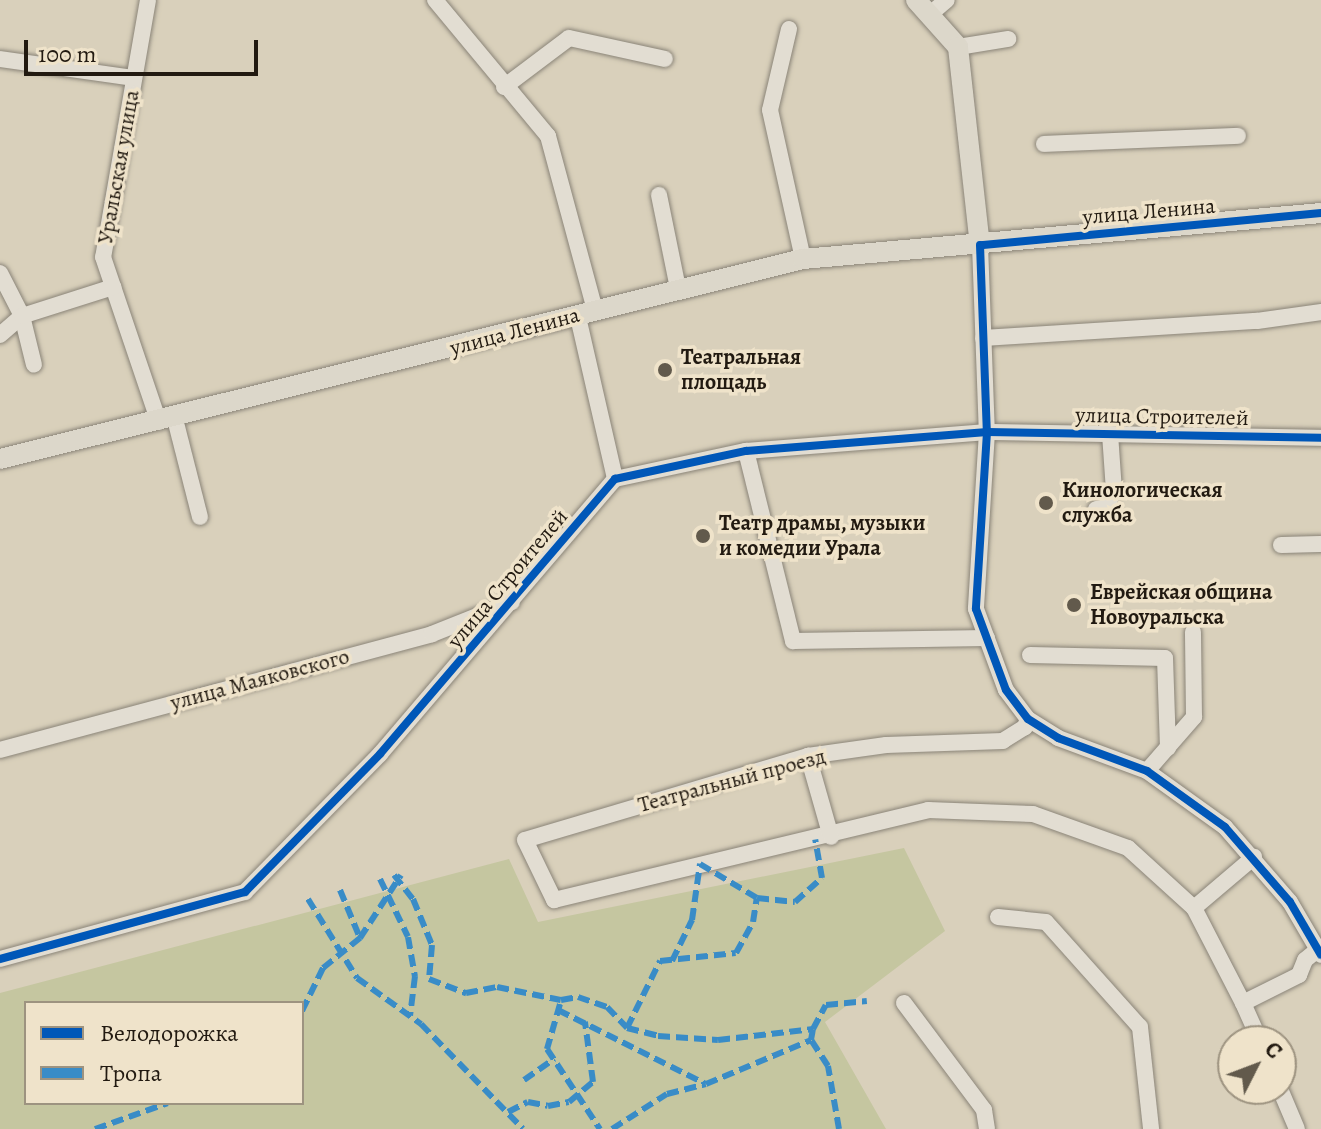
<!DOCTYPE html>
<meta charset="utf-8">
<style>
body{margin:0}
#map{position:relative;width:1321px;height:1129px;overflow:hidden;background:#d9d0bb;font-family:Alegreya,serif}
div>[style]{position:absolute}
.green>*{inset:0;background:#c5c6a0}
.roads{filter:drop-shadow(0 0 2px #8a8478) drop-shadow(0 0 2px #8a8478)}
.minor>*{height:16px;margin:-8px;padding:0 8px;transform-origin:8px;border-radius:8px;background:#e2ddd2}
.major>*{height:20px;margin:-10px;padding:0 10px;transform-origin:10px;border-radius:10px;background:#dcd7ca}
.quiet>*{height:6px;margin-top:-3px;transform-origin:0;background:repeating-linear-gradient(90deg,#398cc7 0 12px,transparent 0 18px)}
.cycleway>*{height:8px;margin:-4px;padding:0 4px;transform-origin:4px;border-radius:4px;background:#0057b8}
.dots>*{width:22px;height:22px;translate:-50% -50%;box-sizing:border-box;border:4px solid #efe3ca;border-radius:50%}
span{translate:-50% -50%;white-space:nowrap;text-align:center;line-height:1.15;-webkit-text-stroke:7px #efe3ca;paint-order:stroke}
.street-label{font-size:22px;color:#221a11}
.poi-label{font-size:22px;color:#221a11;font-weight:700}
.left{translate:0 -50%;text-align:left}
.legend{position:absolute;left:24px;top:1001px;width:280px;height:104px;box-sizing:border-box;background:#efe3ca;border:2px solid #9d9380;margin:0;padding:10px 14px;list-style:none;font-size:24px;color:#221a11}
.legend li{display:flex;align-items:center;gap:16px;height:40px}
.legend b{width:40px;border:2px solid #9d9380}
.north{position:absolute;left:1217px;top:1025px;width:80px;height:80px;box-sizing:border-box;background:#efe3ca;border:2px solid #9d9380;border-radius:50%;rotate:48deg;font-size:22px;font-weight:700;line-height:32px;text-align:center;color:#221a11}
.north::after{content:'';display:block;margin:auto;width:28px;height:36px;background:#625a4c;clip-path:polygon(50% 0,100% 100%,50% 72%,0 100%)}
.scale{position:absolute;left:24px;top:40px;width:234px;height:36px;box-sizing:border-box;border:4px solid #221a11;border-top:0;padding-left:10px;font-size:24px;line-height:28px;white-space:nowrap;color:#221a11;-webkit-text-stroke:6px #efe3ca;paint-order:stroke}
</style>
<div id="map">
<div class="green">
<i style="clip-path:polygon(evenodd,904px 848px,945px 931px,825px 1022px,886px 1129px,0 1129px,0 993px,509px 859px,538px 922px,904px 848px,26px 1003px,302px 1003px,302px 1103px,26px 1103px,26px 1003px)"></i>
</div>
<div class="roads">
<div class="minor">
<i style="left:148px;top:0;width:261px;rotate:99.9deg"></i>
<i style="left:103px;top:257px;width:174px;rotate:71.3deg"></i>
<i style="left:435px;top:0;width:177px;rotate:50.3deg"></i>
<i style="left:548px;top:136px;width:180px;rotate:74.9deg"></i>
<i style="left:929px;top:15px;width:23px;rotate:-40deg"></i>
<i style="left:789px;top:29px;width:83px;rotate:103.2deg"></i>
<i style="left:770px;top:110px;width:153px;rotate:77.5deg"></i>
<i style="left:958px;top:47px;width:51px;rotate:-9.1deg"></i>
<i style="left:0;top:59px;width:135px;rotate:8.1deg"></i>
<i style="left:504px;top:87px;width:81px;rotate:-37deg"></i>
<i style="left:569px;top:38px;width:98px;rotate:12.3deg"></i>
<i style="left:1044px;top:144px;width:194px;rotate:-2.4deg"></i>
<i style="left:659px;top:195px;width:95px;rotate:78.5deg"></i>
<i style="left:980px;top:245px;width:187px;rotate:87.9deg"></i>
<i style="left:987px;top:432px;width:177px;rotate:93.6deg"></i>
<i style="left:976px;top:609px;width:86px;rotate:69.7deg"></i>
<i style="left:1006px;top:690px;width:36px;rotate:53deg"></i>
<i style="left:1028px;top:719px;width:36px;rotate:32deg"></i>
<i style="left:1058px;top:738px;width:95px;rotate:20.3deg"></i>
<i style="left:1147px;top:771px;width:96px;rotate:35.7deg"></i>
<i style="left:1225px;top:827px;width:99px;rotate:49.1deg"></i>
<i style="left:1290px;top:902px;width:61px;rotate:59.7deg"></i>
<i style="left:0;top:273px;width:48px;rotate:62.9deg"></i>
<i style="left:22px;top:316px;width:50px;rotate:76.2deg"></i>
<i style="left:578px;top:317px;width:166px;rotate:77.1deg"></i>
<i style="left:0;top:335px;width:29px;rotate:-41deg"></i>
<i style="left:22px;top:316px;width:96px;rotate:-17.7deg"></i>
<i style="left:983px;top:338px;width:275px;rotate:-3.6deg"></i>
<i style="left:1257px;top:321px;width:65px;rotate:-8deg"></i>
<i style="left:175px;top:419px;width:101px;rotate:75.7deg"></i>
<i style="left:746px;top:451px;width:196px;rotate:76.1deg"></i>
<i style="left:793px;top:641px;width:194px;rotate:-0.9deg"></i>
<i style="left:1096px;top:509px;width:10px;rotate:-11deg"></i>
<i style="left:1106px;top:507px;width:18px;rotate:-63deg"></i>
<i style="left:1114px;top:491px;width:57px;rotate:-94deg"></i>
<i style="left:1281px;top:545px;width:40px;rotate:-1.4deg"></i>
<i style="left:1030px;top:655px;width:135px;rotate:1.3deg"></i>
<i style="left:1165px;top:658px;width:90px;rotate:88.1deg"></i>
<i style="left:1028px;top:719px;width:9px;rotate:111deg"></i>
<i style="left:1025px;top:727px;width:26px;rotate:148deg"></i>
<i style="left:1003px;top:741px;width:117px;rotate:178deg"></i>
<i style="left:886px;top:745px;width:79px;rotate:172deg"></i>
<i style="left:808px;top:756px;width:295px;rotate:163.5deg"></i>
<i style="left:525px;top:840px;width:67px;rotate:64.2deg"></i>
<i style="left:554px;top:900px;width:385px;rotate:-13.5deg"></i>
<i style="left:928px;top:810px;width:105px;rotate:2.2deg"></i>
<i style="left:1033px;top:814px;width:101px;rotate:19.7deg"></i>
<i style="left:1128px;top:848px;width:89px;rotate:42.3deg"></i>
<i style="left:0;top:750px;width:447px;rotate:-15deg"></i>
<i style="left:432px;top:634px;width:86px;rotate:-21.8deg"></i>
<i style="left:808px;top:756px;width:84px;rotate:74.1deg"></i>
<i style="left:1147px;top:771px;width:72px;rotate:-49deg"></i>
<i style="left:1194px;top:717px;width:85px;rotate:-90.7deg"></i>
<i style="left:998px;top:917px;width:48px;rotate:5.9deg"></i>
<i style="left:1046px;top:922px;width:141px;rotate:48.2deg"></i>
<i style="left:1140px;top:1027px;width:103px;rotate:83.8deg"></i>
<i style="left:0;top:959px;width:254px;rotate:-15.3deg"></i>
<i style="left:245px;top:892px;width:193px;rotate:-45.6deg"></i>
<i style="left:380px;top:754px;width:362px;rotate:-49.5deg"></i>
<i style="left:615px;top:479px;width:134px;rotate:-12.1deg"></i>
<i style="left:746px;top:451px;width:242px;rotate:-4.5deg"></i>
<i style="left:987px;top:432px;width:334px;rotate:1deg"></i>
<i style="left:904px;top:1003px;width:134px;rotate:53.2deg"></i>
<i style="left:984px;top:1110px;width:19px;rotate:81deg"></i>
<i style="left:1243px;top:1003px;width:107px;rotate:-117.3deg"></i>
<i style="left:1194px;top:908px;width:79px;rotate:-40.4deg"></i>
<i style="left:1260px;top:1041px;width:42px;rotate:-114.1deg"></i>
<i style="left:1243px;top:1003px;width:63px;rotate:-26.6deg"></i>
<i style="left:1299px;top:975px;width:16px;rotate:-68deg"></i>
<i style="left:1305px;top:960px;width:21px;rotate:-39deg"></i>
<i style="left:1280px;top:1089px;width:43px;rotate:67deg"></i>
</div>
<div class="major">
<i style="left:916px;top:0;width:63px;rotate:48.2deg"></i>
<i style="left:958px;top:47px;width:199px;rotate:83.7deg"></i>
<i style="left:0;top:459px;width:828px;rotate:-13.99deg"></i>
<i style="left:803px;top:259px;width:520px;rotate:-5.07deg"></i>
</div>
</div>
<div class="quiet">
<i style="left:394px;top:875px;width:31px;rotate:52deg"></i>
<i style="left:413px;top:899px;width:50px;rotate:67.6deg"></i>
<i style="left:432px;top:945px;width:34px;rotate:95deg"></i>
<i style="left:429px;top:979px;width:40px;rotate:21deg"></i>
<i style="left:466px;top:993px;width:32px;rotate:-11deg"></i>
<i style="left:497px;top:987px;width:65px;rotate:11.5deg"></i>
<i style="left:561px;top:1000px;width:17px;rotate:-10deg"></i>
<i style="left:578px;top:997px;width:31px;rotate:19deg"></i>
<i style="left:607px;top:1007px;width:29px;rotate:46deg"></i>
<i style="left:627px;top:1028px;width:32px;rotate:14deg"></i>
<i style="left:658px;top:1036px;width:60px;rotate:3.8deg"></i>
<i style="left:718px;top:1040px;width:96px;rotate:-6.6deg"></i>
<i style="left:380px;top:879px;width:64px;rotate:64.2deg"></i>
<i style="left:408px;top:937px;width:40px;rotate:80deg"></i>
<i style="left:415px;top:976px;width:40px;rotate:97.1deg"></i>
<i style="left:340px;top:890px;width:52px;rotate:67.4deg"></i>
<i style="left:308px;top:899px;width:93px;rotate:58.2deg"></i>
<i style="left:357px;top:978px;width:79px;rotate:35.7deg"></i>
<i style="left:421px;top:1024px;width:146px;rotate:45.8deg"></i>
<i style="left:672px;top:961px;width:46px;rotate:-64deg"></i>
<i style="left:692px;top:920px;width:57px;rotate:-81.9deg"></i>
<i style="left:700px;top:864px;width:66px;rotate:30.8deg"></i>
<i style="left:560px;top:1004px;width:47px;rotate:106.1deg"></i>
<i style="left:547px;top:1049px;width:96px;rotate:56.5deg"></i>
<i style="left:558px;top:1010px;width:165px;rotate:26.6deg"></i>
<i style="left:302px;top:1011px;width:48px;rotate:-64deg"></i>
<i style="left:323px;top:968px;width:48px;rotate:-39deg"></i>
<i style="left:360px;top:938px;width:75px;rotate:-56.9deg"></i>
<i style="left:627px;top:1028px;width:75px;rotate:-63.8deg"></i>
<i style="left:660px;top:961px;width:76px;rotate:-6deg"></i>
<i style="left:736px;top:953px;width:35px;rotate:-61deg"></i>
<i style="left:753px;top:922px;width:24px;rotate:-81deg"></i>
<i style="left:757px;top:898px;width:38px;rotate:6deg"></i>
<i style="left:795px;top:902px;width:36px;rotate:-42deg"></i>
<i style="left:822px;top:878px;width:39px;rotate:-100deg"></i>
<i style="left:524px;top:1080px;width:37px;rotate:-35deg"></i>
<i style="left:508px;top:1112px;width:22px;rotate:-27deg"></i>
<i style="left:528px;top:1102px;width:20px;rotate:11deg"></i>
<i style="left:548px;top:1106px;width:21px;rotate:-11deg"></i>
<i style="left:569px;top:1102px;width:31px;rotate:-40deg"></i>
<i style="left:593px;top:1082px;width:61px;rotate:-97.6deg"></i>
<i style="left:95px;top:1129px;width:77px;rotate:-19.6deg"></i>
<i style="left:612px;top:1129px;width:65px;rotate:-32.5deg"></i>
<i style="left:667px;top:1094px;width:40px;rotate:-14.4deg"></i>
<i style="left:706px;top:1084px;width:114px;rotate:-22.7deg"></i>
<i style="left:839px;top:1129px;width:64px;rotate:-99.9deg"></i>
<i style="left:828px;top:1066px;width:31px;rotate:-123deg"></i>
<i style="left:811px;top:1040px;width:11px;rotate:-80deg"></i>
<i style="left:813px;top:1029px;width:27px;rotate:-62deg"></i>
<i style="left:826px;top:1005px;width:41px;rotate:-5.6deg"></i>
</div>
<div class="cycleway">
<i style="left:1321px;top:213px;width:342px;rotate:174.6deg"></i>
<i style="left:980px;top:245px;width:187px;rotate:87.9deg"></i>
<i style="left:987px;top:432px;width:177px;rotate:93.6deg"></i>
<i style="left:976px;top:609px;width:86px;rotate:69.7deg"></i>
<i style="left:1006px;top:690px;width:36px;rotate:53deg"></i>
<i style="left:1028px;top:719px;width:36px;rotate:32deg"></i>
<i style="left:1058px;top:738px;width:95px;rotate:20.3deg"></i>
<i style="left:1147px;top:771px;width:96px;rotate:35.7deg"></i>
<i style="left:1225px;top:827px;width:99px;rotate:49.1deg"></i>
<i style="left:1290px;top:902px;width:61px;rotate:59.7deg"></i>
<i style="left:0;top:959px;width:254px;rotate:-15.3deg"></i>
<i style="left:245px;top:892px;width:193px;rotate:-45.6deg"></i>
<i style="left:380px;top:754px;width:362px;rotate:-49.5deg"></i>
<i style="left:615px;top:479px;width:134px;rotate:-12.1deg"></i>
<i style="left:746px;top:451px;width:242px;rotate:-4.5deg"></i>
<i style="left:987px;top:432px;width:334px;rotate:1deg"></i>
</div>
<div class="dots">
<i style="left:665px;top:370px;background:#625a4c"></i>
<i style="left:1046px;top:503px;background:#625a4c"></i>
<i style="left:703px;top:536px;background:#625a4c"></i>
<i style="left:1074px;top:605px;background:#625a4c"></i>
</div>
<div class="street-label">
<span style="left:119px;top:167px;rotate:-80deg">Уральская улица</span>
<span style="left:1149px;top:212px;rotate:-5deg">улица Ленина</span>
<span style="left:515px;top:332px;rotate:-15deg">улица Ленина</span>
<span style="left:1162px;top:417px;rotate:1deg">улица Строителей</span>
<span style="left:508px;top:579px;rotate:-50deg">улица Строителей</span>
<span style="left:260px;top:680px;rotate:-15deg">улица Маяковского</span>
<span style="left:732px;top:781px;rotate:-15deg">Театральный проезд</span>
</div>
<div class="poi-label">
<span class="left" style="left:681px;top:370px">Театральная<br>площадь</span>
<span class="left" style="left:1062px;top:503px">Кинологическая<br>служба</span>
<span class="left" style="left:719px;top:536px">Театр драмы, музыки<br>и комедии Урала</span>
<span class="left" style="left:1090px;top:605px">Еврейская община<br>Новоуральска</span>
</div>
<ul class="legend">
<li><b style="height:10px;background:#0057b8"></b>Велодорожка</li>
<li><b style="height:10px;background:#398cc7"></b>Тропа</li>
</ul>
<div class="north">С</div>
<div class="scale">100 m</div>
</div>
